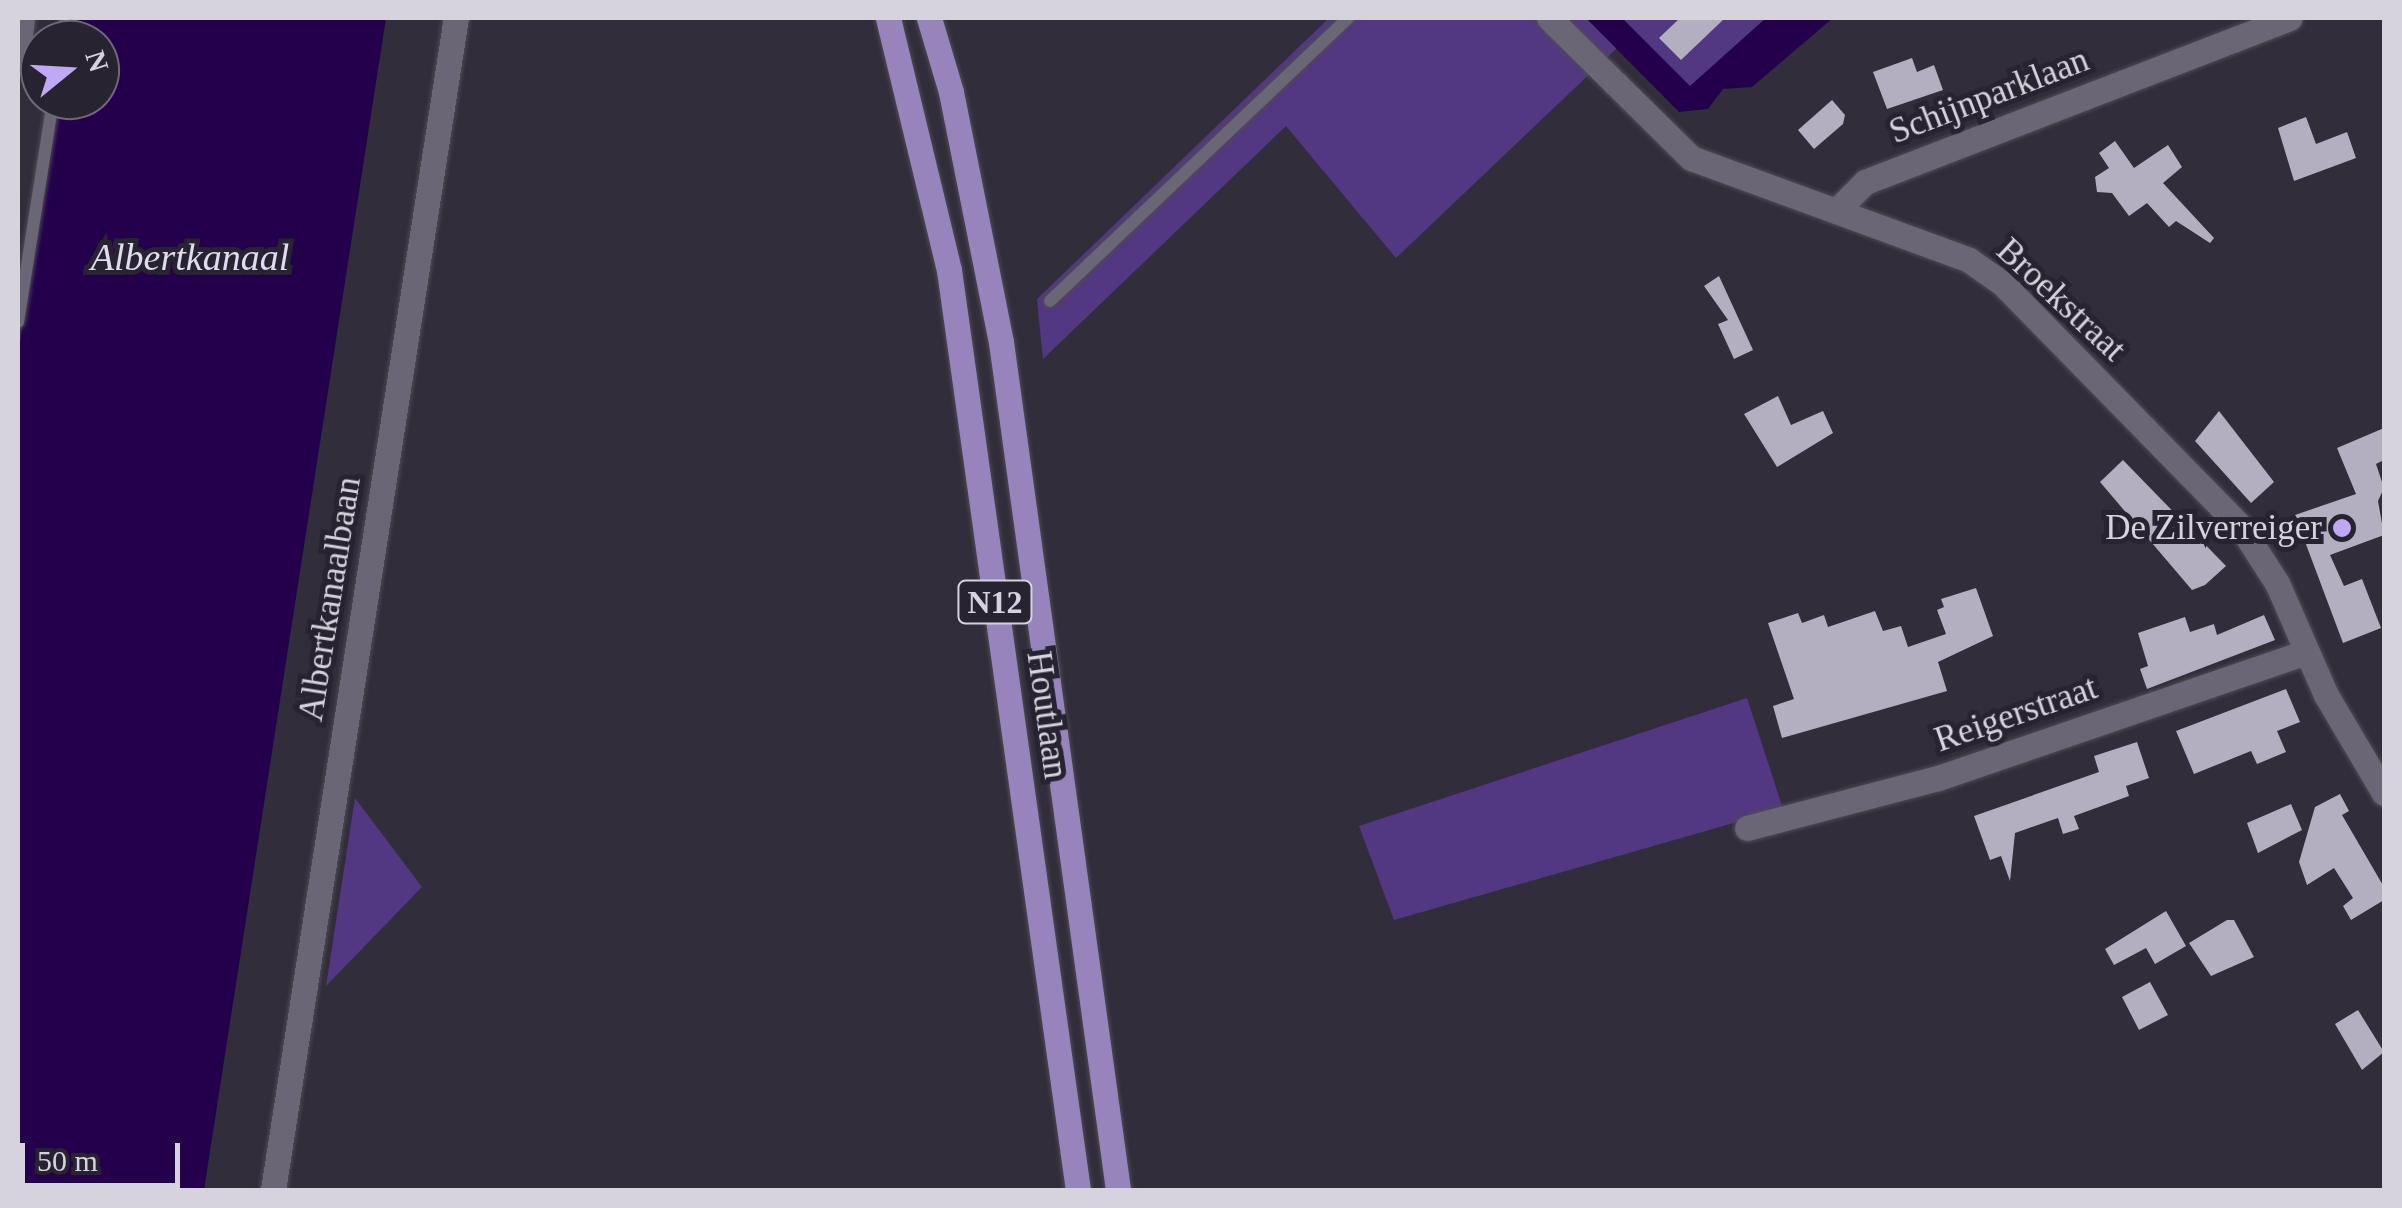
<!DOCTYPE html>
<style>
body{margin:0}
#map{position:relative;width:2402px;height:1208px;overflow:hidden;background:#312d3a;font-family:Georgia,serif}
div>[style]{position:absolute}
.green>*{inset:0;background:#523882}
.water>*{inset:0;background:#24004c}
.building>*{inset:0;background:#b3afc0}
.roads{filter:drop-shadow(0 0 2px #4e4a55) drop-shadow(0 0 2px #4e4a55)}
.service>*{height:12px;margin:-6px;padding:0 6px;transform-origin:6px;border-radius:6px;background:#6a6675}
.minor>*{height:25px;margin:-12.5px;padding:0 12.5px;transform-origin:12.5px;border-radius:12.5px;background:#6a6675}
.tertiary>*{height:25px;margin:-12.5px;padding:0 12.5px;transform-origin:12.5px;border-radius:12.5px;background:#6a6675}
.primary>*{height:25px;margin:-12.5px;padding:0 12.5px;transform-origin:12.5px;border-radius:12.5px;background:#9685bc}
.dots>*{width:28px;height:28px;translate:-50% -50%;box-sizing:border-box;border:5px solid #272330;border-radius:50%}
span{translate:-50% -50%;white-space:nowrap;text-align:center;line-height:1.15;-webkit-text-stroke:10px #272330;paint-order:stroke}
.shield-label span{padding:2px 8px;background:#272330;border:2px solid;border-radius:8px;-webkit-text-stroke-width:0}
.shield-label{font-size:32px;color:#d6d3dc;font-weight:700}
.street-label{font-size:35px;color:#d6d3dc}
.poi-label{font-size:35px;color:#d6d3dc}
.right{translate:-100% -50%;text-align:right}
.water-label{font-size:38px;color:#e1dbf2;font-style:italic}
.frame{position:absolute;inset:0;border:20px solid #d6d3dc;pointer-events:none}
.north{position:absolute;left:20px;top:20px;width:100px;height:100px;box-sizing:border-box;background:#272330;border:2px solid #6d6975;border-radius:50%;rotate:72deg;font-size:28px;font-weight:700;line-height:40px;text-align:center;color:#d6d3dc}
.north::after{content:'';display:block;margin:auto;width:35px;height:45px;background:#bfa9f4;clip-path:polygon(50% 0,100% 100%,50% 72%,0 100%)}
.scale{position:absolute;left:20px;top:1143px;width:160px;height:45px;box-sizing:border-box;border:5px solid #d6d3dc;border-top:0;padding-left:12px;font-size:30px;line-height:35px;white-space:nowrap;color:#d6d3dc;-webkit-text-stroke:8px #272330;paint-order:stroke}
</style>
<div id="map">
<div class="green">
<i style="clip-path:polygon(1329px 18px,1586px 18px,1617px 48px,1396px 258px,1286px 126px,1043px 359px,1037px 299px)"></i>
<i style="clip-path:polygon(1622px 18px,1766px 18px,1690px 87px)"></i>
<i style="clip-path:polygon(1747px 698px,1783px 809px,1394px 920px,1359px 826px)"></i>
<i style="clip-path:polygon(355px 798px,422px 887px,326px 986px)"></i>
</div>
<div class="water">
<i style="clip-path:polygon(69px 18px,386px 18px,204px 1190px,18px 1190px,18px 357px,56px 100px,100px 100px,100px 40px,65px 40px)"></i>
<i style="clip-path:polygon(1586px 18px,1622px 18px,1690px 86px,1766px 18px,1833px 18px,1752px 87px,1723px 89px,1708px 109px,1679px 112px)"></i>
</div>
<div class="building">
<i style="clip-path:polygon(1680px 18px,1725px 18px,1681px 60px,1659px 38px)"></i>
<i style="clip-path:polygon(1912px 58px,1917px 72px,1934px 65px,1943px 90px,1887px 109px,1873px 72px)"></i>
<i style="clip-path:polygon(1832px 100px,1845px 115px,1843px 124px,1814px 149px,1798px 130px)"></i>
<i style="clip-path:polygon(2306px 117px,2316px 144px,2347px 132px,2356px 158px,2294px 181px,2278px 128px)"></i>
<i style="clip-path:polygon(2115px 141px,2134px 168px,2168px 145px,2182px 167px,2163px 183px,2214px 238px,2210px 243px,2176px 221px,2169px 227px,2147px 203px,2129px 216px,2112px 193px,2097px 192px,2095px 177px,2109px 168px,2099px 153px)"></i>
<i style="clip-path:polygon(1719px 276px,1753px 350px,1734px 359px,1718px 324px,1728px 320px,1704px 286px)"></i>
<i style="clip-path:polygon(1778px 396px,1791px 425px,1823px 411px,1833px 433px,1777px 467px,1744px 414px)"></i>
<i style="clip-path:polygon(2219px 411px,2274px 482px,2251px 503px,2195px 441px)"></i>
<i style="clip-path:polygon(2384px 428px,2384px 460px,2376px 464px,2384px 488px,2378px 501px,2384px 535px,2330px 555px,2344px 586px,2362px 579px,2381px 628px,2343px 643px,2295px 515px,2356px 494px,2337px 448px)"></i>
<i style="clip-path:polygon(2123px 460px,2226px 566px,2205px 585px,2192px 590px,2100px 482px)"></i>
<i style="clip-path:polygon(1976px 588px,1993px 636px,1938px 662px,1947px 691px,1782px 738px,1773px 706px,1794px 699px,1768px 623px,1798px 613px,1802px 623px,1824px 615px,1828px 627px,1875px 611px,1883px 631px,1901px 626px,1908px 647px,1946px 634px,1937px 610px,1944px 607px,1941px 599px)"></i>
<i style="clip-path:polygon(2264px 615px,2275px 640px,2147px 689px,2140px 669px,2148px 666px,2138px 633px,2185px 617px,2190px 632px,2214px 624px,2217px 635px)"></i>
<i style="clip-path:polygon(2286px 689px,2300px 722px,2277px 731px,2286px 752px,2257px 764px,2251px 751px,2194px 774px,2176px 731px)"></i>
<i style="clip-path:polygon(2137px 742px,2149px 778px,2126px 786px,2129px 796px,2074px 816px,2079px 829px,2063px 834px,2058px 818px,2015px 833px,2010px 881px,2001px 856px,1990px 860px,1974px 816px,2099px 772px,2094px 756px)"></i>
<i style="clip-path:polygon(2340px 794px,2349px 811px,2342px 815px,2384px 887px,2384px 900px,2351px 920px,2343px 906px,2353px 898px,2334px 868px,2307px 885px,2299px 862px,2315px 807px)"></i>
<i style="clip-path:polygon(2291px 804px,2302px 830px,2258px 853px,2247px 823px)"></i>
<i style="clip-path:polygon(2166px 911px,2186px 946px,2155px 964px,2146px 948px,2114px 965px,2105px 949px)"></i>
<i style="clip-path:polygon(2227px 920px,2234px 920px,2254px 957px,2211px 976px,2189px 943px)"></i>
<i style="clip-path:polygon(2150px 982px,2168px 1015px,2139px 1030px,2122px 997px)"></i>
<i style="clip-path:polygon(2358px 1010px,2384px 1052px,2362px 1070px,2335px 1024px)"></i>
</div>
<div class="roads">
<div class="service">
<i style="left:62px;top:40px;width:22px;rotate:-80deg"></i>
<i style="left:1050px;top:301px;width:411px;rotate:-43.5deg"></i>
<i style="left:18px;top:322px;width:225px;rotate:-81deg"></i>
</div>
<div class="minor">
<i style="left:1549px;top:18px;width:199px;rotate:44.6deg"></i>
<i style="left:1691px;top:158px;width:296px;rotate:20.1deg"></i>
<i style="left:1969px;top:260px;width:40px;rotate:34.9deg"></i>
<i style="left:2002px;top:283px;width:342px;rotate:45.6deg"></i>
<i style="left:2241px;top:527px;width:67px;rotate:57.3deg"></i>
<i style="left:2277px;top:583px;width:122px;rotate:66.4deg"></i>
<i style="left:2326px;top:695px;width:114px;rotate:59.4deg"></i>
<i style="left:18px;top:51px;width:33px;rotate:-83deg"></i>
<i style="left:1836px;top:211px;width:41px;rotate:-45deg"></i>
<i style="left:1865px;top:182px;width:455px;rotate:-21.1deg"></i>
<i style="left:1747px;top:828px;width:197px;rotate:-14.7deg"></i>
<i style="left:1938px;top:778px;width:387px;rotate:-18.9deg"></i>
</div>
<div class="tertiary">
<i style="left:273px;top:1190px;width:1186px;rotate:-81.13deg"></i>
</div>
<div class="primary">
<i style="left:888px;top:18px;width:259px;rotate:76.4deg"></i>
<i style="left:949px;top:270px;width:929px;rotate:82.02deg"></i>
<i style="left:929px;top:18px;width:77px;rotate:73.4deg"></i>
<i style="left:951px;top:92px;width:255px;rotate:78.7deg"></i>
<i style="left:1001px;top:342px;width:856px;rotate:82.14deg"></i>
</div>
</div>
<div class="dots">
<i style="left:2342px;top:528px;background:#bfa9f4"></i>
</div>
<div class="shield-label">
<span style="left:995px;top:602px">N12</span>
</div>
<div class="street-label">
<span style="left:1989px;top:96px;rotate:-21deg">Schijnparklaan</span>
<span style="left:2061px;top:300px;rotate:43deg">Broekstraat</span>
<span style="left:330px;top:599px;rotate:-81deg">Albertkanaalbaan</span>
<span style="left:2016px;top:714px;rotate:-19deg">Reigerstraat</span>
<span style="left:1047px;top:715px;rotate:82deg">Houtlaan</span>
</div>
<div class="poi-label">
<span class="right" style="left:2322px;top:528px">De Zilverreiger</span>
</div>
<div class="water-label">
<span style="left:190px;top:258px">Albertkanaal</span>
</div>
<div class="frame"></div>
<div class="north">N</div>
<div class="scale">50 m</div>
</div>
